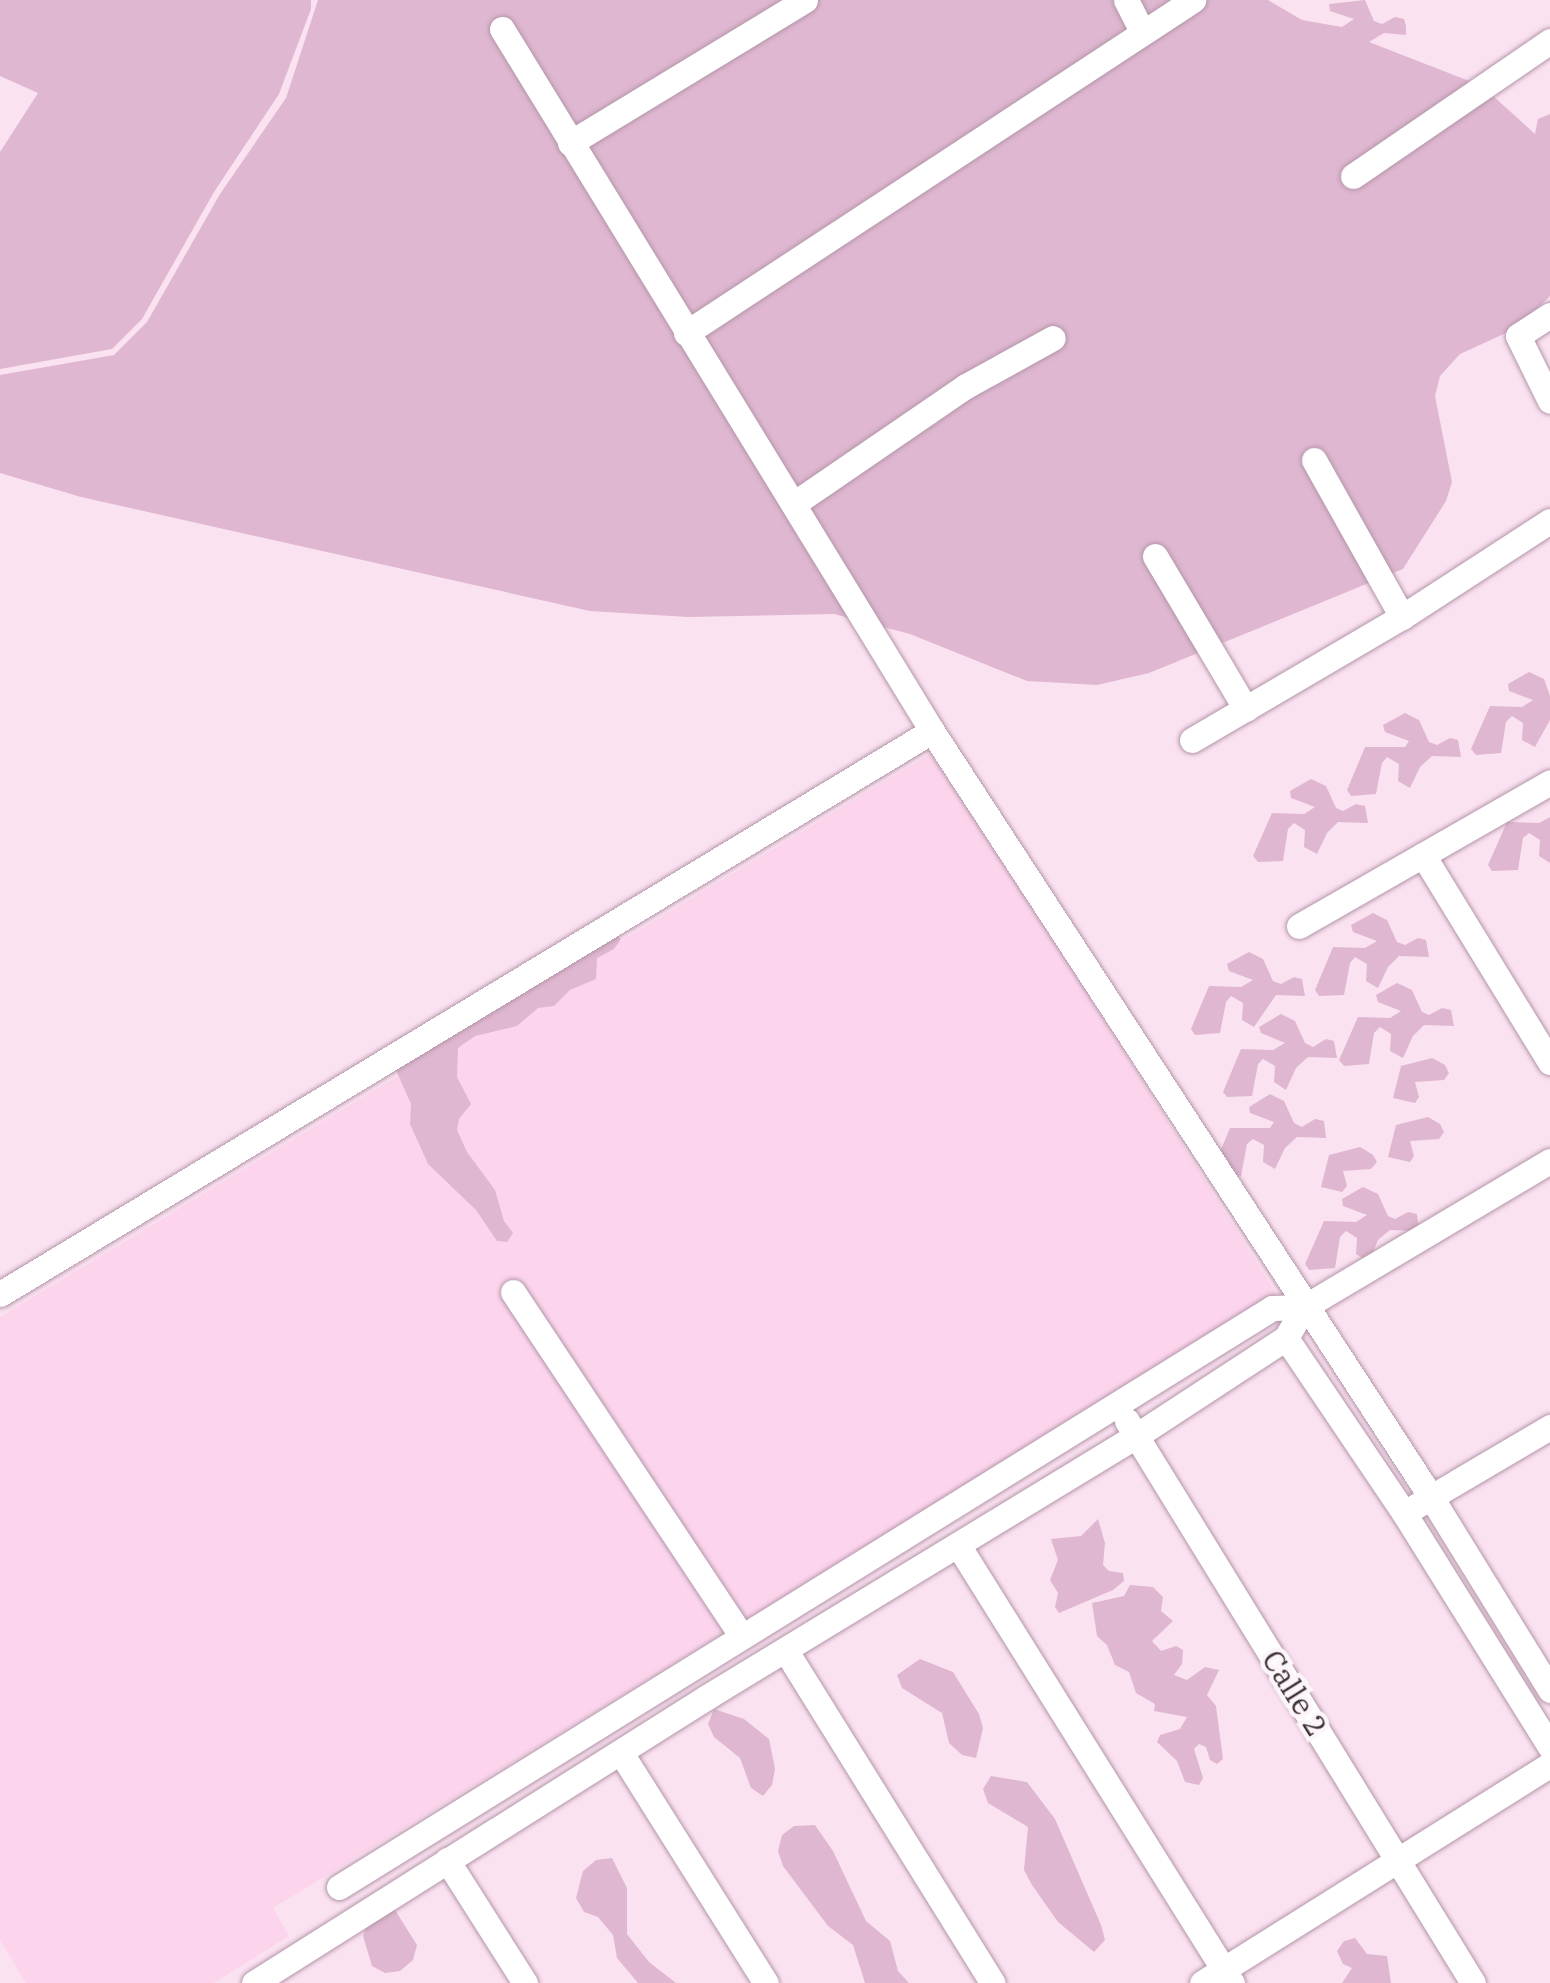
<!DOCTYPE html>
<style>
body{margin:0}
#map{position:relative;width:1550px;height:1983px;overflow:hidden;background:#fbe2f1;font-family:"IBM Plex Serif",serif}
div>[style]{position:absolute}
.built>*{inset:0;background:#fcd5ed}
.green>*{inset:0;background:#dfb7d0}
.roads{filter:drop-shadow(0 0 2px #b396a9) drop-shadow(0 0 2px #b396a9)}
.minor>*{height:25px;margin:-12.5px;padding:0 12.5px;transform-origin:12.5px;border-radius:12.5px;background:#fff}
span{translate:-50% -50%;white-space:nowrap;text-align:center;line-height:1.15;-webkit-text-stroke:9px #fcf5f9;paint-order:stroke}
.street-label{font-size:30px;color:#3e3239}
</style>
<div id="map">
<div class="built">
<i style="clip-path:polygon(935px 751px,1277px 1295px,273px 1908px,289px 1936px,214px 1983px,26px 1983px,0 1940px,0 1317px)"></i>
</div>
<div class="green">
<i style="clip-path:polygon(0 0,311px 0,311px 9px,279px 94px,214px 192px,142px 319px,112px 349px,0 369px,0 152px,38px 93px,0 76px)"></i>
<i style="clip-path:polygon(318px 0,1268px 0,1302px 20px,1342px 27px,1354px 19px,1330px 11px,1329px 4px,1365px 0,1374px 21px,1382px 24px,1395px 17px,1404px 19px,1406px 26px,1406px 35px,1384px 33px,1369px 42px,1482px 86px,1535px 134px,1538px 119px,1550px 114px,1550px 296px,1517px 328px,1460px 354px,1440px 376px,1435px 396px,1452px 482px,1446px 501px,1403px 569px,1149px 673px,1097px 685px,1027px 681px,910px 634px,834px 614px,688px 617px,590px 611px,81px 497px,0 473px,0 375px,114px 355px,147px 322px,220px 194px,286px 98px)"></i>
<i style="clip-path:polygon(1529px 672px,1544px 679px,1550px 696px,1550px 720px,1535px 747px,1522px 740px,1523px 723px,1512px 716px,1506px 722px,1501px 753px,1476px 755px,1471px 749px,1490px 706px,1522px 707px,1533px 700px,1509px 691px,1508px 684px)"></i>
<i style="clip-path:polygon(1405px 713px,1419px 720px,1429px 742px,1437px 745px,1450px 738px,1458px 740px,1461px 757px,1432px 756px,1420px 767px,1410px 788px,1398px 781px,1399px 764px,1387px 757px,1382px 763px,1376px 794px,1351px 796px,1347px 790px,1365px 747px,1405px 747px,1409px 741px,1385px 732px,1383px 725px)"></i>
<i style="clip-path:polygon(1311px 779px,1326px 786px,1336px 808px,1343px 811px,1356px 804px,1365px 806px,1368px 823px,1338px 822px,1327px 833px,1317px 854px,1304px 847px,1305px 830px,1294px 823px,1288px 829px,1283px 861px,1258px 862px,1253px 856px,1272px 813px,1304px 814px,1315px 807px,1291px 798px,1290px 791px)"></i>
<i style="clip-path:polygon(1550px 817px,1550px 863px,1539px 856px,1540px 840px,1529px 833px,1523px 838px,1518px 870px,1492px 871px,1488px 865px,1507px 822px,1539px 823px)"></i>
<i style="clip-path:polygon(1373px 913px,1387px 920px,1397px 942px,1405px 945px,1418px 938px,1426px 940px,1429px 957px,1399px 956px,1388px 967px,1378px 988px,1366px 981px,1367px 964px,1355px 957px,1350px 963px,1344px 995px,1319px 996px,1315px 990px,1333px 947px,1365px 948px,1377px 941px,1353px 932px,1351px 925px)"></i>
<i style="clip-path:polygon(616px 935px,621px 939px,614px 949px,597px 958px,596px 979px,570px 990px,554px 1006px,538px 1008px,517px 1026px,475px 1036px,458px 1048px,457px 1077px,471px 1104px,459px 1119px,457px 1130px,467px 1152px,495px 1190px,504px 1221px,513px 1233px,507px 1242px,497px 1241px,476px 1210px,428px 1164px,410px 1124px,411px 1104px,395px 1068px)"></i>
<i style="clip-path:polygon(1249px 952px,1263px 959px,1273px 981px,1281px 984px,1294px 977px,1302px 979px,1305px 996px,1276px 995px,1254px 1027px,1242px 1020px,1243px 1003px,1231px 996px,1226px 1002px,1220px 1033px,1195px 1035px,1191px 1029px,1209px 986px,1241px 987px,1253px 980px,1229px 971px,1227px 964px)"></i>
<i style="clip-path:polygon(1397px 983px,1412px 990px,1422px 1012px,1429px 1015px,1442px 1008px,1451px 1010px,1454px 1026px,1424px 1025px,1413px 1036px,1403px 1058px,1390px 1051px,1391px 1034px,1380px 1027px,1374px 1033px,1369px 1064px,1344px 1066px,1339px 1060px,1358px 1017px,1390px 1018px,1401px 1011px,1378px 1002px,1376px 995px)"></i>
<i style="clip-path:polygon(1281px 1014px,1295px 1021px,1305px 1043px,1313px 1047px,1326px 1039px,1334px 1041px,1337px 1058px,1308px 1057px,1296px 1068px,1286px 1090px,1274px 1082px,1275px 1066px,1263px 1059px,1258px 1064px,1252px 1096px,1227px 1097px,1223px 1092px,1241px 1049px,1273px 1050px,1285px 1043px,1261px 1033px,1259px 1027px)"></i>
<i style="clip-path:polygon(1432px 1058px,1445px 1065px,1449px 1073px,1444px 1080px,1415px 1082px,1419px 1097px,1415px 1103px,1393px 1098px,1401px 1066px)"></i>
<i style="clip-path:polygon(1270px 1094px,1284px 1101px,1294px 1123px,1302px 1127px,1315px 1119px,1324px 1121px,1326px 1138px,1297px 1137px,1285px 1148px,1275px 1169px,1263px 1162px,1264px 1145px,1253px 1139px,1247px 1144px,1241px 1176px,1212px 1171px,1230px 1128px,1270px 1128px,1274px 1122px,1250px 1113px,1249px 1107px)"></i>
<i style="clip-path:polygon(1428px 1117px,1440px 1124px,1444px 1132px,1439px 1139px,1410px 1141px,1414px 1156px,1410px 1162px,1388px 1157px,1396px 1125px)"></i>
<i style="clip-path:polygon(1360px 1147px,1373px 1155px,1377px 1162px,1371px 1169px,1343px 1171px,1347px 1186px,1342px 1192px,1321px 1187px,1329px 1155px)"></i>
<i style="clip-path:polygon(1363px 1187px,1378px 1194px,1388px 1216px,1395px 1219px,1408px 1212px,1417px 1214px,1419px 1231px,1390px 1230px,1378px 1240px,1369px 1262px,1356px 1254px,1357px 1238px,1346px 1231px,1340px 1237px,1335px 1268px,1309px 1270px,1305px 1264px,1324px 1221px,1356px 1222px,1367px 1215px,1343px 1206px,1342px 1199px)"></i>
<i style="clip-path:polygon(1098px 1519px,1105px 1543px,1103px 1565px,1109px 1571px,1123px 1573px,1124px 1581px,1113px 1590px,1059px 1613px,1055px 1607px,1058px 1593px,1050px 1580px,1058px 1560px,1051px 1539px,1081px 1536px)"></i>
<i style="clip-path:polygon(1130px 1585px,1153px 1587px,1163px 1597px,1161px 1611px,1173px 1621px,1152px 1641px,1161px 1651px,1176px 1646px,1183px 1650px,1182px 1664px,1174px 1675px,1187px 1680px,1205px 1667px,1219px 1670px,1207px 1695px,1216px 1706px,1223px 1759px,1217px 1764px,1210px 1760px,1206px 1747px,1199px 1744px,1194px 1749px,1203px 1778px,1199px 1785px,1185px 1782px,1177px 1761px,1157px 1742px,1160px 1735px,1180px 1729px,1187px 1717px,1154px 1711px,1155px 1704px,1136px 1693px,1129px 1672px,1115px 1665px,1107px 1645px,1097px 1636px,1092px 1603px,1124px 1596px)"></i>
<i style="clip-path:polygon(920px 1659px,953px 1672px,979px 1714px,983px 1728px,976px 1758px,962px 1755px,949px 1743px,942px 1713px,902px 1688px,897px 1675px)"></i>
<i style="clip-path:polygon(714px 1709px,744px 1719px,769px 1739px,775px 1769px,772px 1785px,763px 1796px,751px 1788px,740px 1758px,714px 1737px,708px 1724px)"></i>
<i style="clip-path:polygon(991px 1776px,1027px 1782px,1055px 1819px,1101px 1925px,1105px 1940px,1094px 1952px,1058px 1922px,1032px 1885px,1024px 1870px,1028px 1827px,988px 1803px,983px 1789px)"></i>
<i style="clip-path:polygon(815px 1825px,833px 1851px,866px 1921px,890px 1941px,898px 1971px,909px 1983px,865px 1983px,853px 1945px,828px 1926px,783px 1866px,778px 1851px,782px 1835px,794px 1826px)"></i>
<i style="clip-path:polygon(612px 1858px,627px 1888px,627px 1934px,649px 1962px,676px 1983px,638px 1983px,617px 1958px,613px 1935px,598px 1917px,584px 1912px,576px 1898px,583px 1871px,596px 1860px)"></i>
<i style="clip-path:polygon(395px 1910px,417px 1945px,413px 1960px,400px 1971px,385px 1973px,372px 1966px,363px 1936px,368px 1922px)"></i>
<i style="clip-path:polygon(1355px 1938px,1367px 1954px,1387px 1956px,1391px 1983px,1342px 1983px,1352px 1968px,1343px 1964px,1337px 1951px,1344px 1941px)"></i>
</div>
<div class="roads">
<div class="minor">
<i style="left:1126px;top:0;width:35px;rotate:63deg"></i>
<i style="left:502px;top:29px;width:823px;rotate:58.51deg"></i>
<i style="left:932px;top:731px;width:914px;rotate:56.92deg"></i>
<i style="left:1431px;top:1497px;width:227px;rotate:58.3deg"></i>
<i style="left:570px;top:143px;width:275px;rotate:-31.3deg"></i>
<i style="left:1353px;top:176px;width:239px;rotate:-34.4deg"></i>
<i style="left:1550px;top:315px;width:38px;rotate:147deg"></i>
<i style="left:1518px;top:336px;width:72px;rotate:63.8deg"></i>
<i style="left:686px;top:333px;width:607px;rotate:-33.3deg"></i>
<i style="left:1314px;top:460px;width:180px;rotate:60.7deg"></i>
<i style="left:795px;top:503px;width:207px;rotate:-34.4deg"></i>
<i style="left:966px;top:386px;width:99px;rotate:-28.9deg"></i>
<i style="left:1155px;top:556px;width:178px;rotate:59.3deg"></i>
<i style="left:1192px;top:740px;width:243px;rotate:-30.4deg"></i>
<i style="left:1402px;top:617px;width:176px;rotate:-33deg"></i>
<i style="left:1423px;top:855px;width:243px;rotate:58.5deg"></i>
<i style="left:1299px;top:926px;width:289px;rotate:-29.8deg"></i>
<i style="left:513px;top:1292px;width:410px;rotate:56.4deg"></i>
<i style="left:0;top:1294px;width:1089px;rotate:-31.14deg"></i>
<i style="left:1286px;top:1338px;width:211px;rotate:56deg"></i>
<i style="left:1404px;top:1513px;width:276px;rotate:58deg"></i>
<i style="left:1127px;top:1421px;width:660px;rotate:58.38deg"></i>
<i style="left:1416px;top:1506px;width:156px;rotate:-30.5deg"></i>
<i style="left:958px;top:1545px;width:517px;rotate:57.97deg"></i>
<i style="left:786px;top:1651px;width:391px;rotate:58.1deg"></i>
<i style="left:621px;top:1753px;width:272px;rotate:57.8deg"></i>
<i style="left:447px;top:1860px;width:146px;rotate:57.6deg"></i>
<i style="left:339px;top:1887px;width:1098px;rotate:-31.82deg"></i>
<i style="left:1272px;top:1308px;width:32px;rotate:-2deg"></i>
<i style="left:254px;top:1983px;width:536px;rotate:-32.27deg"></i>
<i style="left:707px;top:1697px;width:502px;rotate:-31.32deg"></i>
<i style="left:1136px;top:1436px;width:179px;rotate:-33.2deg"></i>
<i style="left:1286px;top:1338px;width:36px;rotate:-60deg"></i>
<i style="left:1304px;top:1307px;width:286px;rotate:-30.7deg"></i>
<i style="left:1202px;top:1983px;width:411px;rotate:-32.1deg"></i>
</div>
</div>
<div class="street-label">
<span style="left:1295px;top:1693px;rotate:58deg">Calle 2</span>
</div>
</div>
